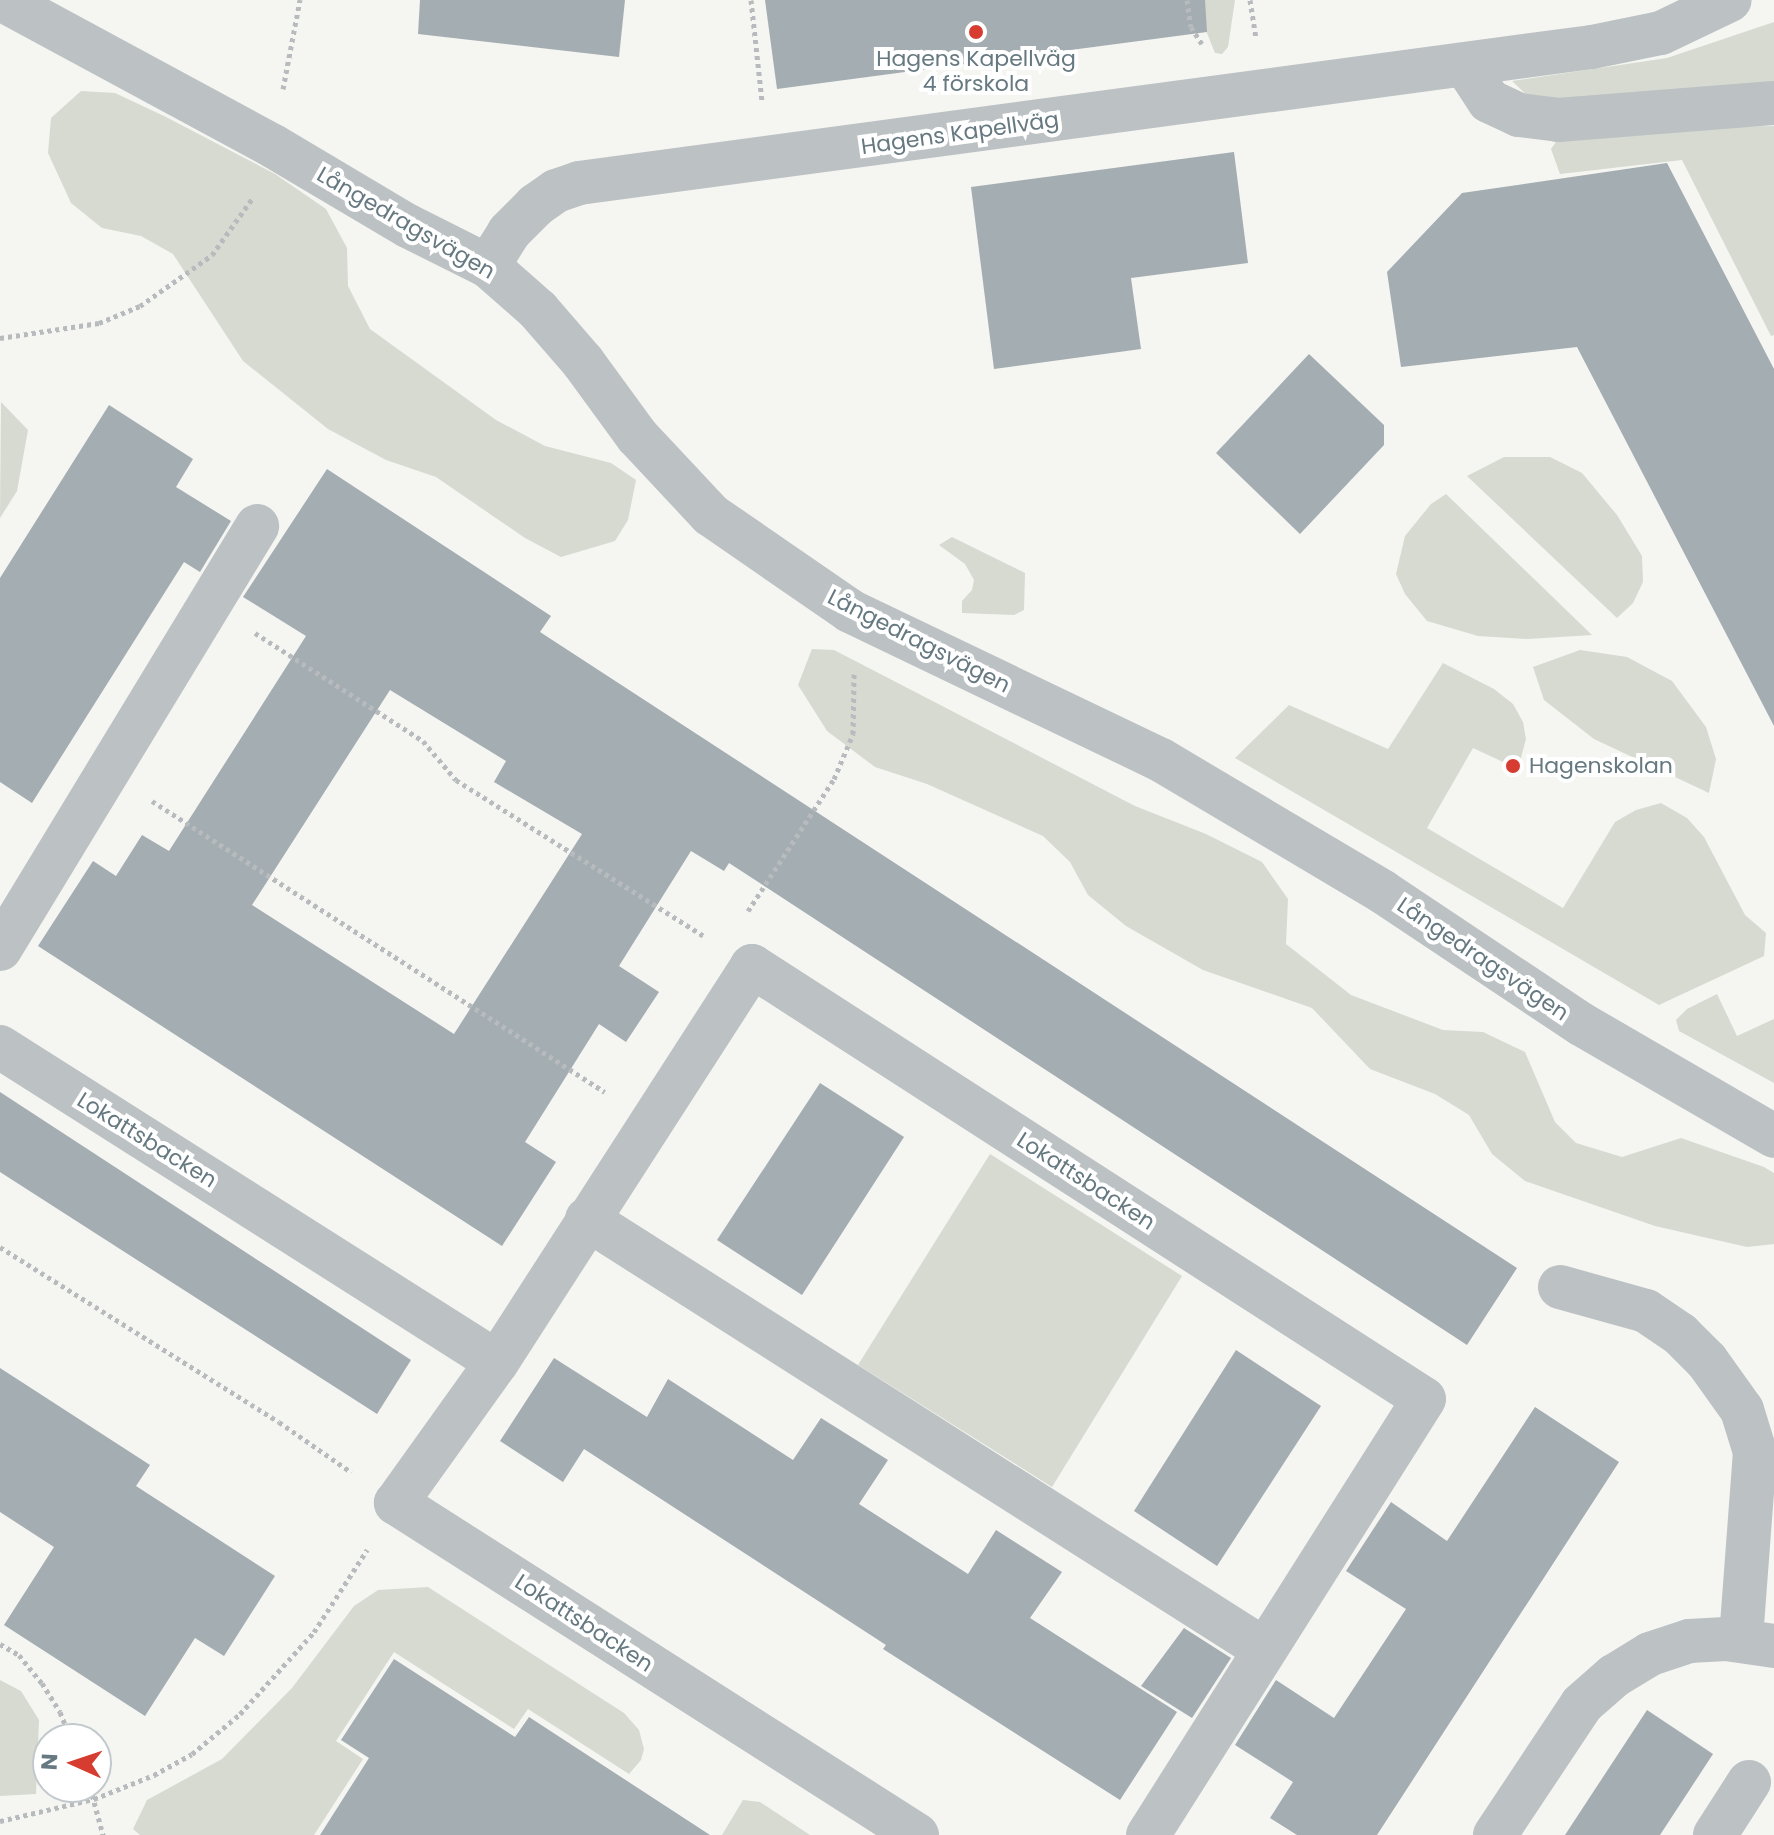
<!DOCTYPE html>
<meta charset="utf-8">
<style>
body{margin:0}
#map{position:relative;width:1774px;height:1835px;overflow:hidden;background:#f5f5f2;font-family:Poppins,sans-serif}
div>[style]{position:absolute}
.green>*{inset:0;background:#d6dad1}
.building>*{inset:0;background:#a4adb1}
.path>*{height:5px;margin-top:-2.5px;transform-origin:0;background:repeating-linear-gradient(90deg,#b8bbbd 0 4px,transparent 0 8px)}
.minor>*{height:44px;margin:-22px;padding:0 22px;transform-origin:22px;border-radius:22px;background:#bcc1c3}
.dots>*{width:22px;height:22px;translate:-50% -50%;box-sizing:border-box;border:4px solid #fff;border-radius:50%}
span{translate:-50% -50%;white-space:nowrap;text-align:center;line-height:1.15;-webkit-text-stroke:8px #fff;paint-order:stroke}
.poi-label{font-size:22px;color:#667981}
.left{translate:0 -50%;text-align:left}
.street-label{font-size:22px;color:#667981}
.north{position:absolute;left:32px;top:1723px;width:80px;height:80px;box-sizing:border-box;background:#fff;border:2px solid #c2c9cd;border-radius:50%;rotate:273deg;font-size:22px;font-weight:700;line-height:32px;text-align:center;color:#667981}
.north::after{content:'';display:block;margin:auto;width:28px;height:36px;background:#d73c30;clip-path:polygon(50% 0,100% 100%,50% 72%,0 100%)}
</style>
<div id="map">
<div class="green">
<i style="clip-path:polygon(1204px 0,1235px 0,1228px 47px,1222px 54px,1215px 53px,1203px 23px)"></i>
<i style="clip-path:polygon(1774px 22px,1774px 95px,1534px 102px,1512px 81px,1667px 58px)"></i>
<i style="clip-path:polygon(81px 91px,115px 93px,166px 117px,275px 174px,326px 209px,347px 248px,348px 286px,370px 329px,496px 420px,545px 446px,611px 463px,636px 480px,628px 520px,615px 541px,561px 557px,525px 538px,436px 477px,386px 460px,328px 429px,243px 361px,173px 254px,141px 236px,102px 228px,71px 203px,48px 153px,51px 118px)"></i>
<i style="clip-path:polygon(1774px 126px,1774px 335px,1771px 336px,1682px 160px,1560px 174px,1551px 149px,1565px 129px)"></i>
<i style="clip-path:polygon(1px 402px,28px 430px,17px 491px,0 518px)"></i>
<i style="clip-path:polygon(1504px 457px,1550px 457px,1582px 473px,1617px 515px,1642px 556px,1643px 582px,1633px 603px,1617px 618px,1467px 476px)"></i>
<i style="clip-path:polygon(1446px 494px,1592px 635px,1528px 639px,1478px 636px,1427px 621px,1405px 594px,1396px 574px,1405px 536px,1431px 504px)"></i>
<i style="clip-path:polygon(952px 537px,1025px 573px,1024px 610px,1014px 615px,962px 613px,962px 601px,972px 590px,974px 580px,965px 564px,939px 545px)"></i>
<i style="clip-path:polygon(812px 649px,834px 650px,1135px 806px,1206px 834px,1262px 862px,1288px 899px,1286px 944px,1351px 995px,1443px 1030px,1483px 1032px,1525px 1052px,1555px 1122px,1576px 1143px,1622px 1157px,1681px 1138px,1764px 1167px,1774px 1173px,1774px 1244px,1747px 1247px,1655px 1226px,1525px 1181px,1492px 1154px,1469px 1115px,1435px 1094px,1370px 1069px,1312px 1008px,1203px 970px,1126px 926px,1088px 895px,1070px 862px,1043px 836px,927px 784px,875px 767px,827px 731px,798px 685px)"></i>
<i style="clip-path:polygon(1580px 650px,1627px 657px,1672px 681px,1706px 727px,1716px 759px,1709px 793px,1594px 739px,1544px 700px,1533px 667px)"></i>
<i style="clip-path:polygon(1443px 663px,1494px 689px,1513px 704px,1523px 722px,1526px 739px,1518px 769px,1473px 748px,1427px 828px,1563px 908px,1615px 822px,1636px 810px,1661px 803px,1687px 818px,1704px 837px,1745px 915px,1766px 933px,1764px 956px,1659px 1005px,1235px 758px,1289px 705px,1388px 749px)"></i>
<i style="clip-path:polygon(1717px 994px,1737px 1036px,1774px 1019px,1774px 1083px,1679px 1031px,1676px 1020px,1687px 1009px)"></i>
<i style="clip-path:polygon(990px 1154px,1182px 1276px,1052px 1487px,858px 1365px)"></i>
<i style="clip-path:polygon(428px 1587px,624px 1713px,639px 1730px,644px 1749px,641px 1760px,629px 1774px,528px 1709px,514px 1729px,394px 1652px,336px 1741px,363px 1759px,314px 1835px,140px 1835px,133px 1829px,147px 1800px,222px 1759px,292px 1688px,354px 1606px,378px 1590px)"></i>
<i style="clip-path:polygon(0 1680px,21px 1691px,39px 1720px,36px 1794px,0 1796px)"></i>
<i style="clip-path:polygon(743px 1800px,760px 1802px,810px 1835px,722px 1835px)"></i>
</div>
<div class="building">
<i style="clip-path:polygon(420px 0,625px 0,619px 57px,418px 34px)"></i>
<i style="clip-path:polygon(765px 0,1205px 0,1207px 32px,777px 89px)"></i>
<i style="clip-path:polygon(1234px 152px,1248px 263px,1131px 278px,1141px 349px,994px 369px,971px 187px)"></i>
<i style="clip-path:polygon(1667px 163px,1774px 369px,1774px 726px,1577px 347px,1401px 367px,1387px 272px,1462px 193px)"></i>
<i style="clip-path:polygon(1309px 354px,1384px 425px,1384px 445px,1300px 534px,1216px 453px)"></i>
<i style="clip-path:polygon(109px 405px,193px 459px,176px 487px,231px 521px,200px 572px,184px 562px,32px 803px,0 782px,0 578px)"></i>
<i style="clip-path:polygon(evenodd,327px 469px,551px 616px,540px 632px,1517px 1268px,1467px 1345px,729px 863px,724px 871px,691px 851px,619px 966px,659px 992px,626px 1042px,599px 1024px,525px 1142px,556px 1162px,502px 1246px,38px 946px,93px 861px,116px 876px,142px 835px,169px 851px,306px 636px,243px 597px,327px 469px,390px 690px,506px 761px,494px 782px,582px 834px,454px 1034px,252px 905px,390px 690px)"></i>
<i style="clip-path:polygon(820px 1083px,904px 1137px,802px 1295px,717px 1240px)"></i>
<i style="clip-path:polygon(0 1092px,411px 1360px,377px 1414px,0 1172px)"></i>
<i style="clip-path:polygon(1236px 1350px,1321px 1406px,1217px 1566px,1134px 1511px)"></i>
<i style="clip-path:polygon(554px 1358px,647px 1417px,668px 1379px,793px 1460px,821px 1418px,888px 1460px,859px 1504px,968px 1574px,996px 1530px,1062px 1572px,1030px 1618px,1177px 1712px,1120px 1800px,883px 1649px,886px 1645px,584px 1449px,563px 1482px,500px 1441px)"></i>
<i style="clip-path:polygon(0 1368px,150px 1465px,136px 1486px,275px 1576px,224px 1656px,195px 1638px,145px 1716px,4px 1625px,54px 1547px,0 1512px)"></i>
<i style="clip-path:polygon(1535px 1407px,1619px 1462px,1377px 1835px,1297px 1835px,1270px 1818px,1293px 1782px,1235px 1745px,1276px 1680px,1334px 1718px,1406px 1609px,1346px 1571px,1391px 1502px,1447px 1541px)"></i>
<i style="clip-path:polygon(1184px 1628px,1231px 1658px,1192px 1718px,1141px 1686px)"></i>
<i style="clip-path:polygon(394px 1659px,515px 1737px,529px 1717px,710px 1835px,320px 1835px,369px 1758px,341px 1740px)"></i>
<i style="clip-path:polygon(1647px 1710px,1713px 1754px,1660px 1835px,1565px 1835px)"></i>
</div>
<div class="path">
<i style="left:751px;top:0;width:103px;rotate:83.8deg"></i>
<i style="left:1187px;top:0;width:27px;rotate:82deg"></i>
<i style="left:1191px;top:27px;width:20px;rotate:57deg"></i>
<i style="left:1250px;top:0;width:36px;rotate:81deg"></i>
<i style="left:283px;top:89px;width:91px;rotate:-79.2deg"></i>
<i style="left:0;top:338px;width:100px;rotate:-8.6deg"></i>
<i style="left:99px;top:323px;width:44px;rotate:-22.5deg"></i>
<i style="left:140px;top:306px;width:88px;rotate:-35.3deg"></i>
<i style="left:212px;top:255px;width:69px;rotate:-54.5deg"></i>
<i style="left:255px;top:633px;width:200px;rotate:32.7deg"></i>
<i style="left:423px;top:741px;width:51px;rotate:49.8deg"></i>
<i style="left:456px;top:780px;width:294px;rotate:32.2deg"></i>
<i style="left:152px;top:801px;width:538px;rotate:32.72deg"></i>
<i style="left:748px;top:911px;width:158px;rotate:-56.9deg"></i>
<i style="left:834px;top:779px;width:49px;rotate:-67.1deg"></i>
<i style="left:853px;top:734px;width:60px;rotate:-89deg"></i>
<i style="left:0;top:1247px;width:329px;rotate:32.1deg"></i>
<i style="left:279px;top:1422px;width:88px;rotate:34.8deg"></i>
<i style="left:0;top:1644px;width:22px;rotate:30deg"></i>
<i style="left:19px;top:1655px;width:36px;rotate:51deg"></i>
<i style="left:42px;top:1683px;width:34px;rotate:58deg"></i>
<i style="left:60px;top:1712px;width:29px;rotate:68deg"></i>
<i style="left:90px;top:1787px;width:50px;rotate:74.8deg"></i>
<i style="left:0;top:1821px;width:97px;rotate:-13.2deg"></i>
<i style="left:94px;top:1799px;width:65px;rotate:-21.8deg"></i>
<i style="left:154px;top:1775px;width:43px;rotate:-28.9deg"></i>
<i style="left:192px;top:1754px;width:62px;rotate:-39.8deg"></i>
<i style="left:240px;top:1714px;width:110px;rotate:-47.9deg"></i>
<i style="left:314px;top:1632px;width:98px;rotate:-57.1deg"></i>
</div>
<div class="minor">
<i style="left:3px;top:0;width:307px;rotate:28.4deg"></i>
<i style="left:273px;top:146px;width:157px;rotate:30.7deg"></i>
<i style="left:408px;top:226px;width:89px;rotate:26.6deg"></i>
<i style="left:488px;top:266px;width:67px;rotate:41.3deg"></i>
<i style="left:538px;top:310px;width:69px;rotate:49.1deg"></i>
<i style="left:583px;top:362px;width:92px;rotate:53.9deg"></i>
<i style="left:637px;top:436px;width:108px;rotate:46.9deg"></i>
<i style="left:711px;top:515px;width:169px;rotate:34.6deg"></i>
<i style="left:850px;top:611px;width:345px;rotate:25.6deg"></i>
<i style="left:1161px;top:760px;width:258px;rotate:30.7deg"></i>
<i style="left:1383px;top:892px;width:238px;rotate:33.7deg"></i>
<i style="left:1581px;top:1024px;width:223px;rotate:30.1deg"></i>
<i style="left:1466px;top:66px;width:42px;rotate:56.7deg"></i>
<i style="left:1489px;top:101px;width:33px;rotate:25deg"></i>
<i style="left:1519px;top:115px;width:39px;rotate:7deg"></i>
<i style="left:1558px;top:120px;width:217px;rotate:-4.5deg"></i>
<i style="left:488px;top:266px;width:40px;rotate:-58deg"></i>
<i style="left:509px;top:232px;width:38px;rotate:-45deg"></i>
<i style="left:536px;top:205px;width:24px;rotate:-35deg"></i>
<i style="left:556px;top:191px;width:24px;rotate:-19deg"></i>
<i style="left:579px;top:183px;width:1022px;rotate:-7.65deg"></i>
<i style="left:1592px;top:47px;width:70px;rotate:-11.5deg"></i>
<i style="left:1661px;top:33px;width:76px;rotate:-25.6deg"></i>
<i style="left:0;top:949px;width:495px;rotate:-58.7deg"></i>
<i style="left:0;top:1047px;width:588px;rotate:32.37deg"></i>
<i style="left:587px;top:1219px;width:803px;rotate:32.44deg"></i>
<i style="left:1560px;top:1287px;width:89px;rotate:15.6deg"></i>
<i style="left:1646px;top:1311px;width:41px;rotate:34.1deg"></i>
<i style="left:1680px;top:1334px;width:38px;rotate:45deg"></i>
<i style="left:1707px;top:1361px;width:60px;rotate:54.5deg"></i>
<i style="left:1742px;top:1410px;width:44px;rotate:72.8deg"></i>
<i style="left:1755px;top:1452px;width:189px;rotate:94.3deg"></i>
<i style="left:917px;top:1835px;width:618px;rotate:-147.49deg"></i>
<i style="left:396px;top:1503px;width:173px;rotate:-54.4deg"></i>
<i style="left:497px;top:1362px;width:471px;rotate:-57.2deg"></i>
<i style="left:752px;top:966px;width:799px;rotate:32.8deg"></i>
<i style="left:1424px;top:1399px;width:516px;rotate:122.33deg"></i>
<i style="left:1495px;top:1835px;width:157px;rotate:-56.4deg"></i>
<i style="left:1582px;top:1704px;width:43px;rotate:-41.2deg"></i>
<i style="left:1614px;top:1676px;width:42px;rotate:-31.4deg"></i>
<i style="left:1650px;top:1654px;width:41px;rotate:-18.4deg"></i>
<i style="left:1689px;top:1641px;width:37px;rotate:-3deg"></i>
<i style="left:1726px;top:1639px;width:49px;rotate:8.3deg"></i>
<i style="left:1715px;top:1835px;width:63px;rotate:-57.3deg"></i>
</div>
<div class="dots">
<i style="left:976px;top:32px;background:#d73c30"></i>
<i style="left:1513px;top:766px;background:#d73c30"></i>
</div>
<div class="poi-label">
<span style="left:976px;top:71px">Hagens Kapellväg<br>4 förskola</span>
<span class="left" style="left:1529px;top:766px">Hagenskolan</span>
</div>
<div class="street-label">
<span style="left:960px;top:133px;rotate:-8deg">Hagens Kapellväg</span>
<span style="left:406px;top:223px;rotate:30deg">Långedragsvägen</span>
<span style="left:919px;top:641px;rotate:27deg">Långedragsvägen</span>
<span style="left:1483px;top:959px;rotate:34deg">Långedragsvägen</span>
<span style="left:147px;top:1140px;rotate:32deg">Lokattsbacken</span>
<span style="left:1086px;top:1181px;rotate:33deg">Lokattsbacken</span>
<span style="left:584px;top:1623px;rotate:33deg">Lokattsbacken</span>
</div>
<div class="north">N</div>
</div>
